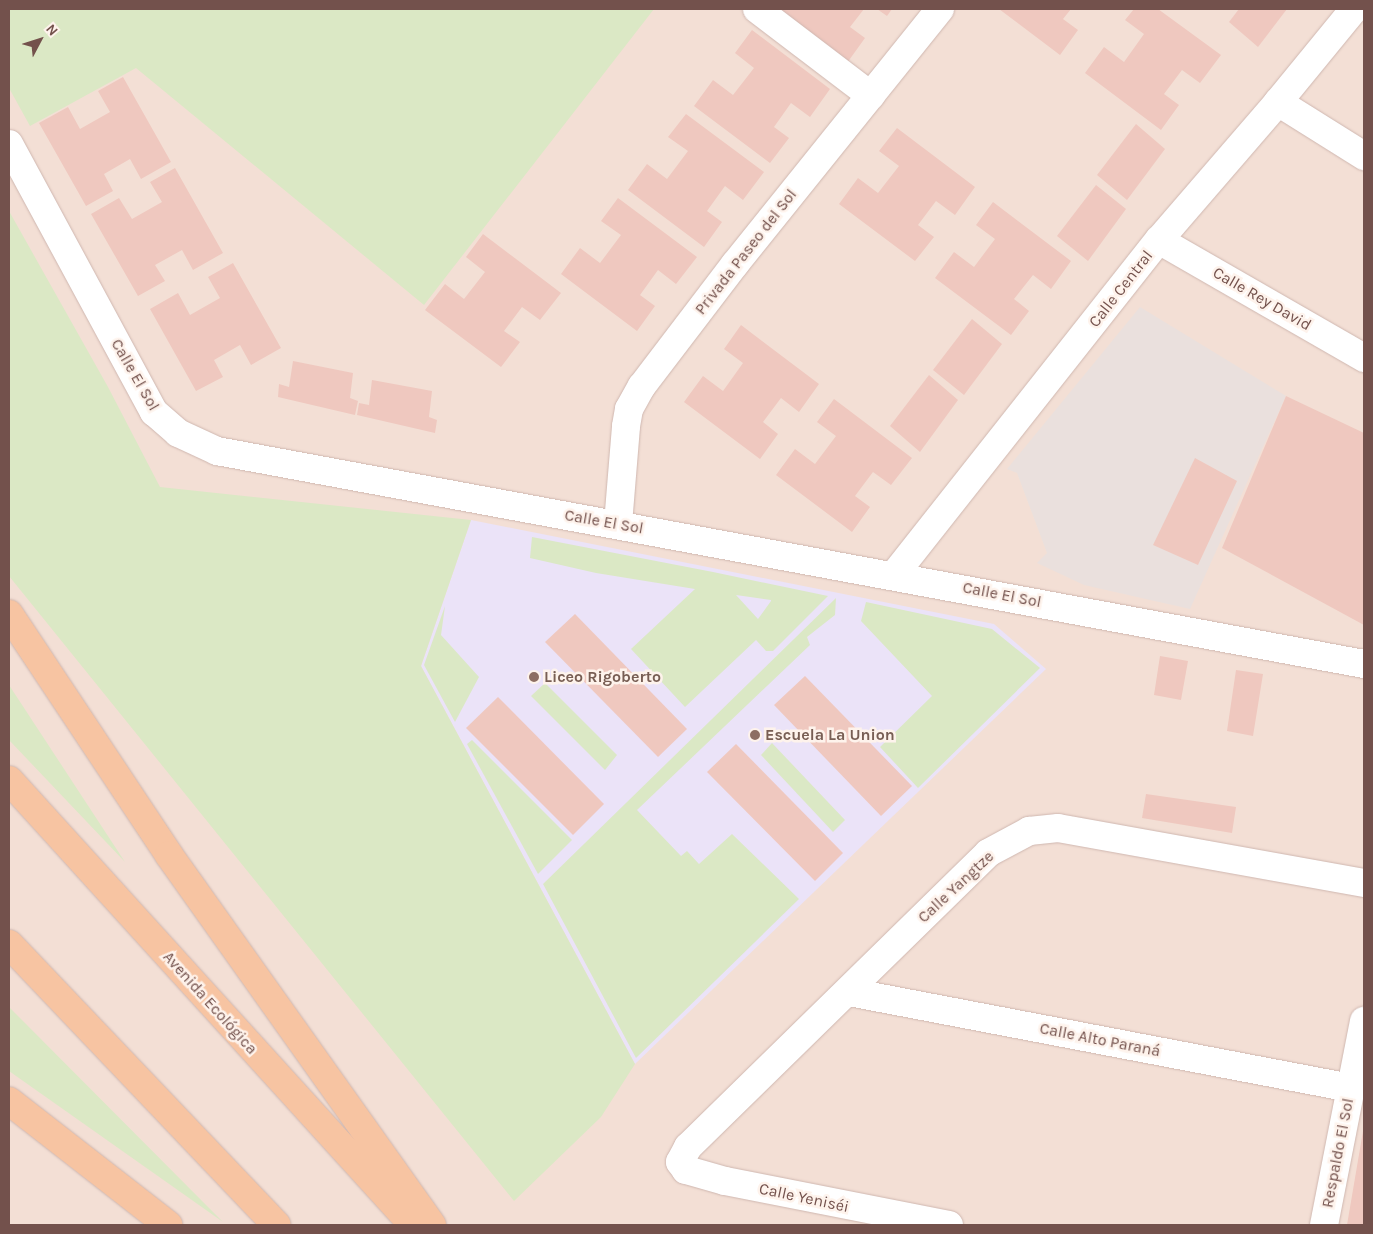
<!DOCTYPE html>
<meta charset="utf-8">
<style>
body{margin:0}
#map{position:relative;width:1373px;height:1234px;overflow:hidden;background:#fbeee6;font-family:Karla,sans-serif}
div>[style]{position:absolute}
.residential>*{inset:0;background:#f3dfd5}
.industrial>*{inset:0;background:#eae0dd}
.education>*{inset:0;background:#ebe3f8}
.green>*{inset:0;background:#dbe8c5}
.building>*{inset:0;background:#efc8bf}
.roads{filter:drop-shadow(0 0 1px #cfb7b0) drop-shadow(0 0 1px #cfb7b0)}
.minor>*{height:28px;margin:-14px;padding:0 14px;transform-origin:14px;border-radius:14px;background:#fff}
.major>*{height:28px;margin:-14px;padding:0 14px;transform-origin:14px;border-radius:14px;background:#f7c4a2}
.dots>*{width:14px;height:14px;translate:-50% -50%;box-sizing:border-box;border:2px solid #fef3ec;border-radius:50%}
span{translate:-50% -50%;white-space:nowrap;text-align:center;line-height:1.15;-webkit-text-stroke:5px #fef3ec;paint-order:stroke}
.street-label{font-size:16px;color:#73514c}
.education-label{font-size:16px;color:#785e54;font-weight:700}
.left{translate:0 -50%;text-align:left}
.frame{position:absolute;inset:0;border:10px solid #73514c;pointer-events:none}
.north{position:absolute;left:15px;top:15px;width:50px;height:50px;-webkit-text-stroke:4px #fef3ec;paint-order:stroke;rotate:50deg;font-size:14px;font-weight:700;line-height:20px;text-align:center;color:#73514c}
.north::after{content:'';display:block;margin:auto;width:18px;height:22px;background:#73514c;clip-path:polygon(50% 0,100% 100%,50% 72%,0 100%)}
</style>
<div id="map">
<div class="residential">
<i style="clip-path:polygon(9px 9px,1364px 9px,1364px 1225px,9px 1225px)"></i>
</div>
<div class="industrial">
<i style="clip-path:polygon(1140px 307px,1286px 396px,1190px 609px,1084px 585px,1037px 563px,1047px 553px,1017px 473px,1007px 469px)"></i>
</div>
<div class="education">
<i style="clip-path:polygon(471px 520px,994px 624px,1046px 669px,635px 1064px,421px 666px)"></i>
</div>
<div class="green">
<i style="clip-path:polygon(9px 9px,654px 9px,424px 305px,136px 68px,30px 126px,9px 88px)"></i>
<i style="clip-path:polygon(9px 211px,108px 387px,160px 487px,471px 520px,421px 666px,635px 1064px,601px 1117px,514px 1201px,9px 576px)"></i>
<i style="clip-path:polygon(evenodd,532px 537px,713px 572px,828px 596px,773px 651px,766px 651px,756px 640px,685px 707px,631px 649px,695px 589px,596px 573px,530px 558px,532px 537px,736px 595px,771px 600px,771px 601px,758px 619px,736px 595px)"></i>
<i style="clip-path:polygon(836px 598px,835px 615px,807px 637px,810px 645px,637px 810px,681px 856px,687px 851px,699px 864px,732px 834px,799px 899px,636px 1058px,543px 884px)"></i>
<i style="clip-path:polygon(866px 602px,992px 629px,1040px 668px,918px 788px,880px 747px,932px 696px,861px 621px)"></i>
<i style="clip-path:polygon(445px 606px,441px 635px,479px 677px,455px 722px,424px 665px)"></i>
<i style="clip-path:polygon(545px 683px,617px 755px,605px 770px,531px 696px)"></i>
<i style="clip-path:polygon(9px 685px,125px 862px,9px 740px)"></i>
<i style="clip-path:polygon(472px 740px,572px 840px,538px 874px,467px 744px)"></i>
<i style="clip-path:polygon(772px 743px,845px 820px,833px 832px,761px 755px)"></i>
<i style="clip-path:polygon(9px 1007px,223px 1222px,9px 1071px)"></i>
</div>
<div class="building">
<i style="clip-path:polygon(775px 9px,864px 9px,850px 27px,865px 38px,847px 63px)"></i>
<i style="clip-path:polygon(877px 9px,892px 9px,887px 16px)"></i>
<i style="clip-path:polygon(999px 9px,1071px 9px,1063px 19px,1078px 30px,1060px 55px)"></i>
<i style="clip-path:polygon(1134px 9px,1158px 9px,1221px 55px,1200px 83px,1182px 70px,1164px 94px,1179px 105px,1161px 130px,1085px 73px,1104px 47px,1124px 62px,1144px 34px,1125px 20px)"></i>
<i style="clip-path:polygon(1239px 9px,1287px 9px,1258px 47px,1229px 22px)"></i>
<i style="clip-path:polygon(752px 30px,830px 89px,810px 117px,791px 103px,774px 127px,789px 138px,770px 163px,694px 106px,713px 80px,733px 95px,754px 68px,735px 53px)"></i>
<i style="clip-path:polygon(123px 77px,171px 162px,141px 179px,130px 159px,104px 174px,113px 191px,86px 206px,39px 123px,68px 107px,80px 129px,110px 112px,98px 91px)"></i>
<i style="clip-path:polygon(686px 114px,764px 172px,743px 200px,725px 186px,707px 211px,722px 222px,704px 247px,628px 190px,647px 164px,667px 179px,688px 151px,668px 137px)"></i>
<i style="clip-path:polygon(1136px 124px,1165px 149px,1127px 200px,1097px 175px)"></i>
<i style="clip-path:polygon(897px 128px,975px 187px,955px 215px,936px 201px,918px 225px,934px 237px,915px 261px,839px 204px,858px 178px,878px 193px,899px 166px,879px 151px)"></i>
<i style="clip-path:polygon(175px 168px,223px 253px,193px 270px,182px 250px,155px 265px,165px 281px,138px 296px,91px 214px,119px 198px,132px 219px,162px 202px,150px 182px)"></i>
<i style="clip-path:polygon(1096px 185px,1126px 209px,1088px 261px,1057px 236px)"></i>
<i style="clip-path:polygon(618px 198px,697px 257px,676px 284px,658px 270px,640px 295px,655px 306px,637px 331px,561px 274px,580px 248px,600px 263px,621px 235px,601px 221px)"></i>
<i style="clip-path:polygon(993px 202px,1071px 261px,1051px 289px,1033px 275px,1014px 299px,1029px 311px,1011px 335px,935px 278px,954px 252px,974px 267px,995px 239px,976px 225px)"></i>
<i style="clip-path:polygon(483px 234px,561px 293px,540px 320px,522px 307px,504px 331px,520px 342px,501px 367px,425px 310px,445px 284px,464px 299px,485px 272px,466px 257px)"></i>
<i style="clip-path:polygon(233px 263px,281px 348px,251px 365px,240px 345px,214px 360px,223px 377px,196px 391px,150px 309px,178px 293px,190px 315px,220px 298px,208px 277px)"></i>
<i style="clip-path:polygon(972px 319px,1002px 344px,964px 395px,933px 370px)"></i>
<i style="clip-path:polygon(741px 325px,819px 384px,799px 412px,781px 398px,763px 422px,778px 434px,760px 459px,684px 402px,703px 376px,723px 391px,743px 363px,724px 349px)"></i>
<i style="clip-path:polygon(293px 361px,353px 373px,350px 398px,358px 401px,355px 415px,278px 397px,279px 384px,289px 387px)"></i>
<i style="clip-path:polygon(929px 375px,958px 400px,920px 452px,890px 426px)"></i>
<i style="clip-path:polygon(372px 380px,432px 391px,429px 417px,437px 420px,435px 433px,357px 415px,359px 403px,369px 405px)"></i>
<i style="clip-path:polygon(1286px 396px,1364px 433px,1364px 625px,1222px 548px)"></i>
<i style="clip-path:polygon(834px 399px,912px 458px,891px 485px,873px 472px,855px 496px,870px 507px,852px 532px,776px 475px,795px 449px,815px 464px,836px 436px,817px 422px)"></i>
<i style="clip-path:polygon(1195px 458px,1237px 481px,1198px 565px,1153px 545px)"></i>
<i style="clip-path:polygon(575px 614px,687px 729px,658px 757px,545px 642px)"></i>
<i style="clip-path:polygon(1160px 656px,1188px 661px,1181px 700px,1154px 695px)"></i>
<i style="clip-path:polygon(1236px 670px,1263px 674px,1253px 736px,1227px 731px)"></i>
<i style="clip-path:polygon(805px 676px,912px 786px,881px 816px,774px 705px)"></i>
<i style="clip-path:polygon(498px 697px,604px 804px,573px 835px,466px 728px)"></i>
<i style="clip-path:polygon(736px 744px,843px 853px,815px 881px,707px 772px)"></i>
<i style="clip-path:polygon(1146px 794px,1236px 807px,1232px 833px,1142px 818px)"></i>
<i style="clip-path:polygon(1363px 1131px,1364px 1225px,1347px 1225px)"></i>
</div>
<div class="roads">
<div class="minor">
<i style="left:757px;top:9px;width:143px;rotate:37.3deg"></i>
<i style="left:1278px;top:102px;width:102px;rotate:32.1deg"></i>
<i style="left:9px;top:144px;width:305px;rotate:61.6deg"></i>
<i style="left:154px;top:412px;width:32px;rotate:41deg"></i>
<i style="left:178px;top:433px;width:43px;rotate:24.8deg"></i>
<i style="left:217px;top:451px;width:1167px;rotate:10.52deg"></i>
<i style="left:1159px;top:240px;width:237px;rotate:29.9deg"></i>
<i style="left:618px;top:524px;width:98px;rotate:-85.3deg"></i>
<i style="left:626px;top:426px;width:17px;rotate:-80deg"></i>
<i style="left:629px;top:409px;width:26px;rotate:-61deg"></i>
<i style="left:642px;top:386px;width:153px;rotate:-52.7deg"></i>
<i style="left:735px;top:264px;width:327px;rotate:-51.2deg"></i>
<i style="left:894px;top:575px;width:427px;rotate:-51.7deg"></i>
<i style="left:1159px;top:240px;width:182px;rotate:-49.2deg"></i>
<i style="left:1278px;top:102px;width:120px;rotate:-50.7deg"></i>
<i style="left:849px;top:992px;width:511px;rotate:10.83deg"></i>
<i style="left:949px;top:1225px;width:228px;rotate:-168.9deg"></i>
<i style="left:725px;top:1181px;width:41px;rotate:-164.2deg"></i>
<i style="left:686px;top:1170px;width:10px;rotate:-127deg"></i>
<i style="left:680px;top:1162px;width:17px;rotate:-62deg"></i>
<i style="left:688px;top:1147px;width:420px;rotate:-44.4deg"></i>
<i style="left:988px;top:853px;width:47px;rotate:-28.2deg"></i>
<i style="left:1029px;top:831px;width:29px;rotate:-6deg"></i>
<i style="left:1058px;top:828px;width:311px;rotate:10.2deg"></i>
<i style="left:1324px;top:1225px;width:208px;rotate:-78.9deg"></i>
</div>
<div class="major">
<i style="left:9px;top:614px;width:289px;rotate:56.4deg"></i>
<i style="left:169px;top:855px;width:454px;rotate:54.6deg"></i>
<i style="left:9px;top:780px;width:601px;rotate:47.76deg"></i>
<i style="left:9px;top:944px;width:388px;rotate:46.4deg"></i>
<i style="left:9px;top:1101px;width:202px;rotate:37.9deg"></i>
</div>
</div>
<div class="dots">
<i style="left:534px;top:677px;background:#8d6e63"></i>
<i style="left:755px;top:735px;background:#8d6e63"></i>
</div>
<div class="street-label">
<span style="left:746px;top:252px;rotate:-52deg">Privada Paseo del Sol</span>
<span style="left:1121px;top:289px;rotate:-52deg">Calle Central</span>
<span style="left:1262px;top:299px;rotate:30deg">Calle Rey David</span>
<span style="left:135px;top:375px;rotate:60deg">Calle El Sol</span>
<span style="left:604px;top:522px;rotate:10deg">Calle El Sol</span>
<span style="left:1002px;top:595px;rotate:11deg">Calle El Sol</span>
<span style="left:956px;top:887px;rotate:-43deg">Calle Yangtze</span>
<span style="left:210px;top:1003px;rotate:48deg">Avenida Ecológica</span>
<span style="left:1100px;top:1040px;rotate:11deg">Calle Alto Paraná</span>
<span style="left:1338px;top:1153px;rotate:-79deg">Respaldo El Sol</span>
<span style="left:804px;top:1198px;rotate:12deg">Calle Yeniséi</span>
</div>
<div class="education-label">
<span class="left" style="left:544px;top:677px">Liceo Rigoberto</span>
<span class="left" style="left:765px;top:735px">Escuela La Union</span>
</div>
<div class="frame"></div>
<div class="north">N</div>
</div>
